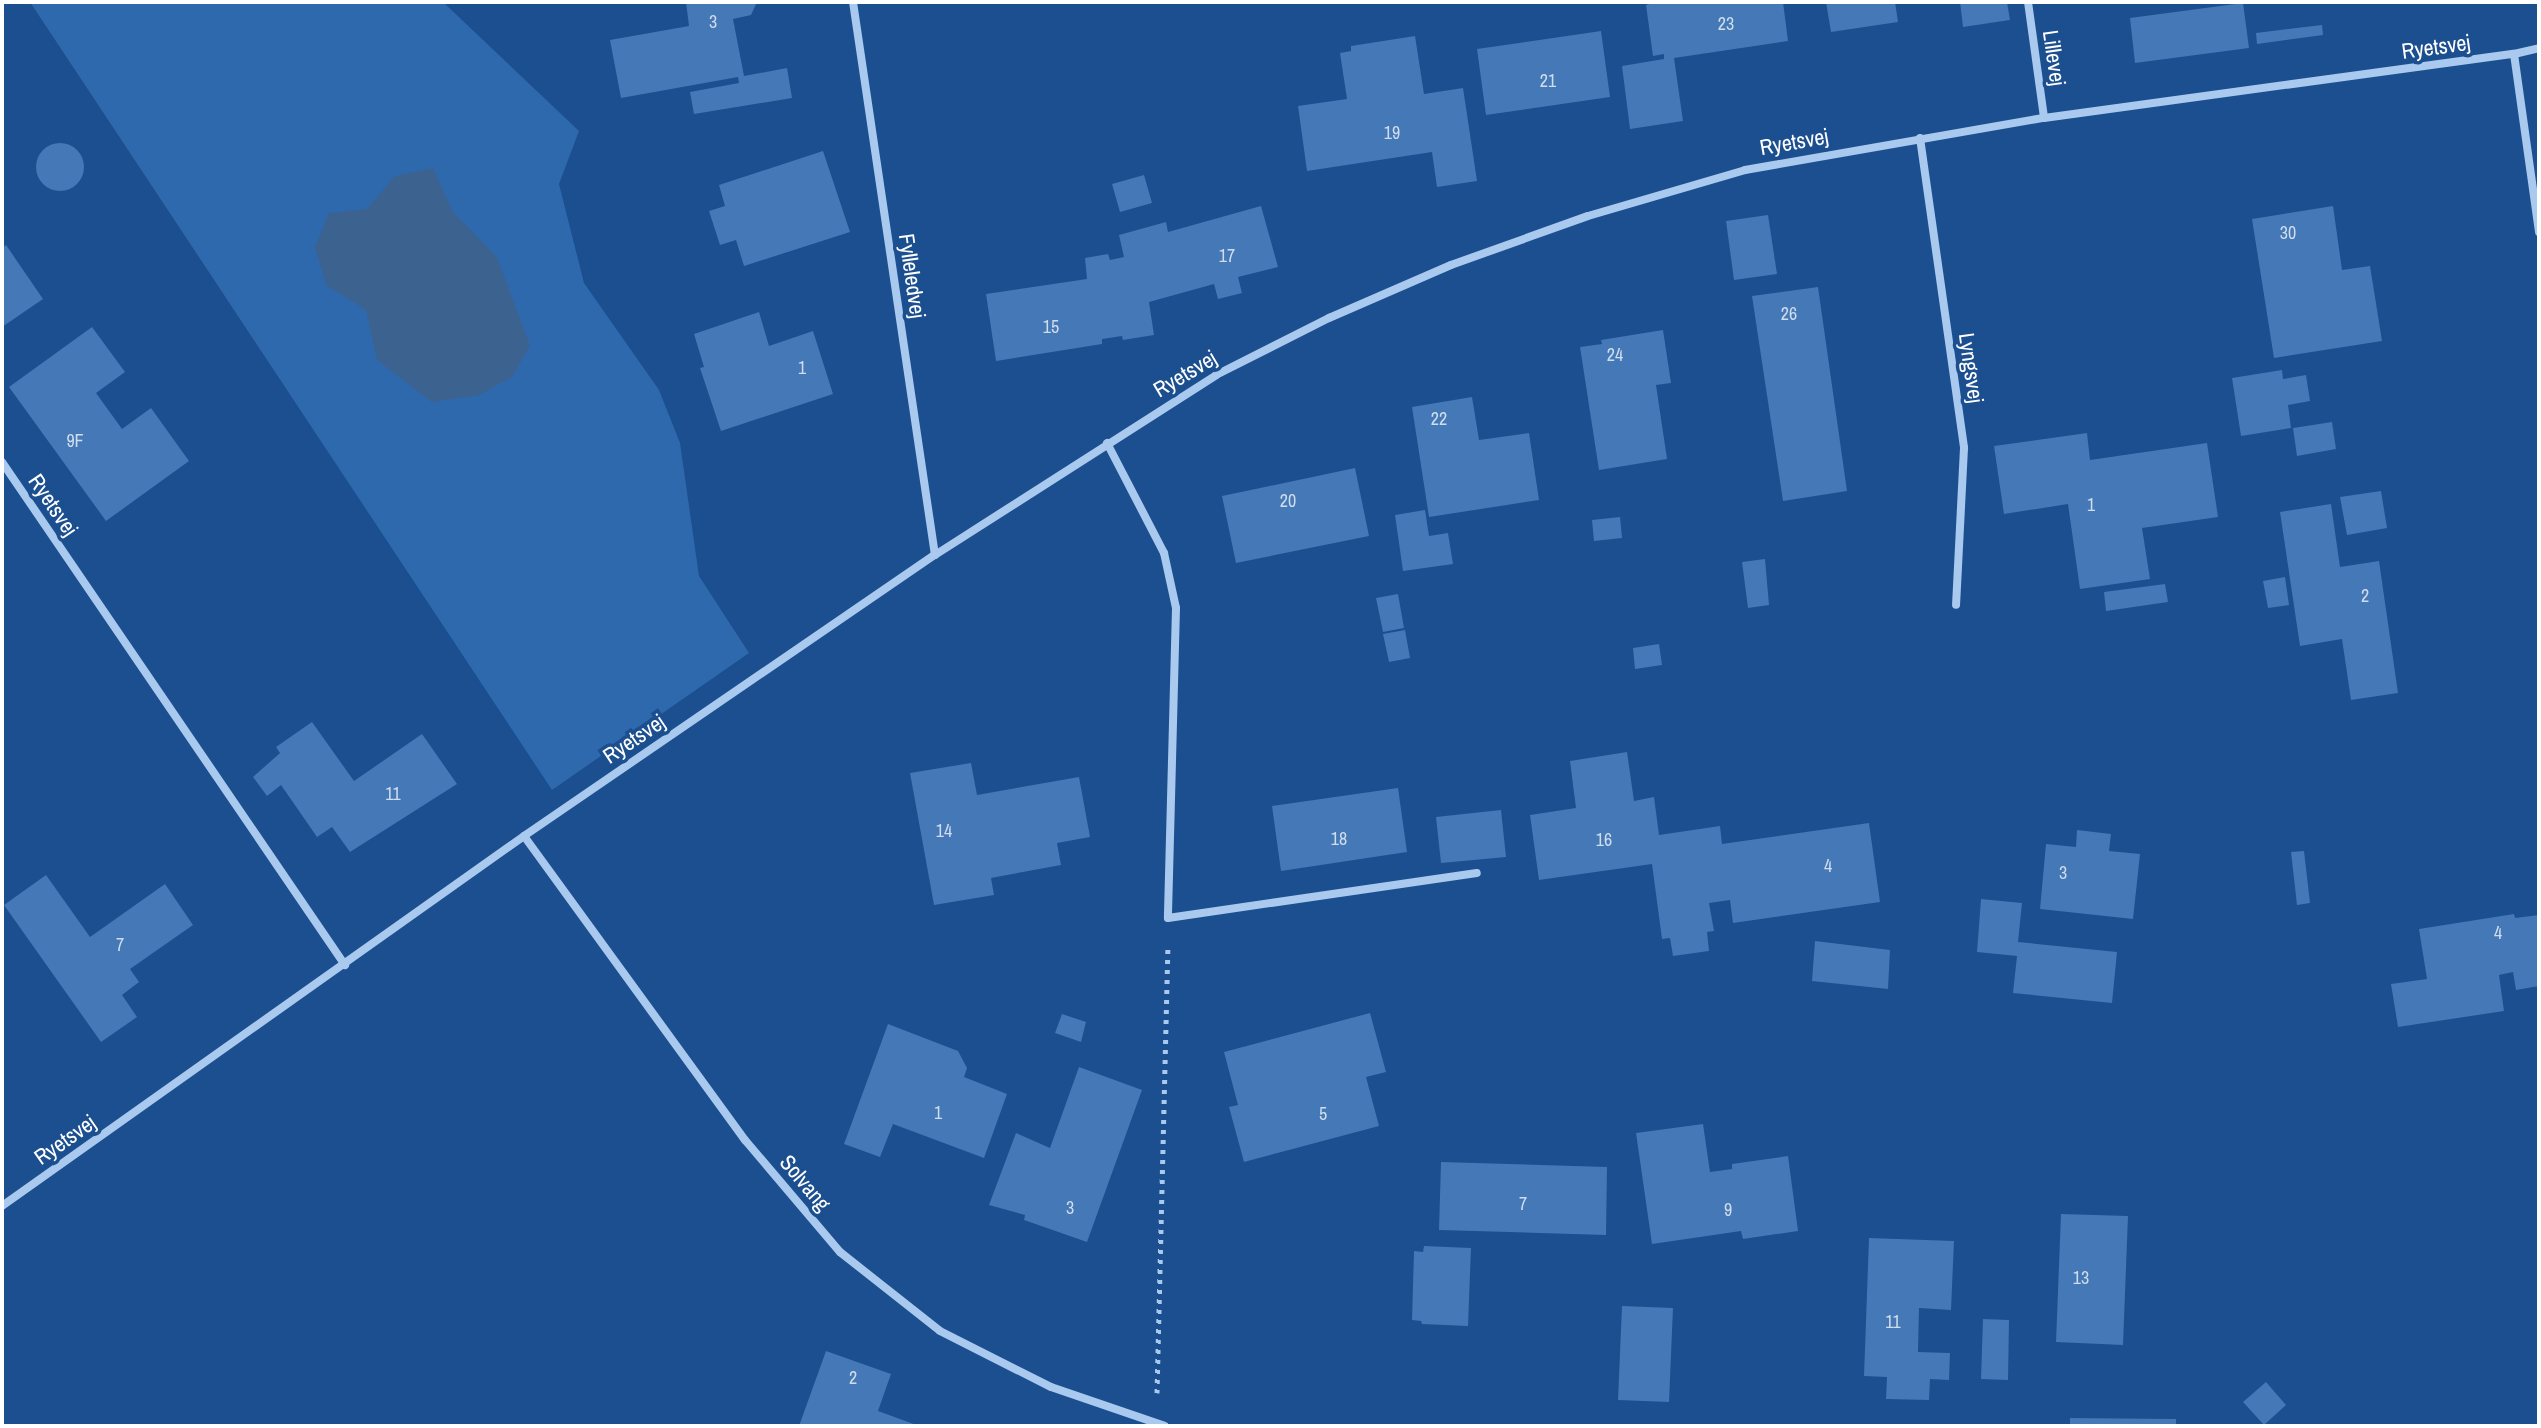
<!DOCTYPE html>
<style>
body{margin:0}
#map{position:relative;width:2541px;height:1428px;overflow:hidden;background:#1b4f8f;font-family:"Archivo Narrow",sans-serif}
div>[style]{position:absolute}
.green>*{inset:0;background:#2e69ad}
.water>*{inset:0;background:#3c6290}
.building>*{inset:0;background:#4478b7}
.round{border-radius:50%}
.path>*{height:5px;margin-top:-2.5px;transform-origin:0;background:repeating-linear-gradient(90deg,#a9c9ee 0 4px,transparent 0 10px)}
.street>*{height:8px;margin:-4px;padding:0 4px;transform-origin:4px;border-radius:4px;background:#a9c9ee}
span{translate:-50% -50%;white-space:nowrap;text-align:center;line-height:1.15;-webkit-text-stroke:7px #1b4f8f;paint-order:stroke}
.number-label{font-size:18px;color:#d0dded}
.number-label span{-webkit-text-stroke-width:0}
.street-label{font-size:22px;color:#fff}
.frame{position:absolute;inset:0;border:4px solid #fff;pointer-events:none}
</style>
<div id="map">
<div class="green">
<i style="clip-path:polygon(30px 2px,443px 2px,579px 131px,559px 184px,584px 283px,659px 390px,680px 443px,699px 576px,749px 653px,552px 790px)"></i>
</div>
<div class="water">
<i style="clip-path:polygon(433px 168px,453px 212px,497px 257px,530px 346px,512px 377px,479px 395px,432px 402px,377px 360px,366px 310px,326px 285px,315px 247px,329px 213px,367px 209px,395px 176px)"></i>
</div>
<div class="building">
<i style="clip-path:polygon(686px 2px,757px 2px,751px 15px,733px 19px,744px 76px,787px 68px,792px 98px,694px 114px,690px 92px,739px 83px,738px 77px,621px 98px,610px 40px,689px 26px)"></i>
<i style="clip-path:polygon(1656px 2px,1783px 2px,1788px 41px,1674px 58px,1683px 121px,1630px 129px,1622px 66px,1664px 59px,1664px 54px,1653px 56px,1646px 5px)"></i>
<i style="clip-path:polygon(1826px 2px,1895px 2px,1898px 22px,1831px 32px)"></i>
<i style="clip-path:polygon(1960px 2px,2007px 2px,2010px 20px,1963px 27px)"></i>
<i style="clip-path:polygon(2243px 3px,2249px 48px,2135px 63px,2130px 18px)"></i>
<i style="clip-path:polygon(2322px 25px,2323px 35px,2257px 44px,2256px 33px)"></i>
<i style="clip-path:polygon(1601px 31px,1610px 97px,1486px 115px,1477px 49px)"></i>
<i style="clip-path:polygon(1415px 36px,1424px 94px,1463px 88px,1477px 181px,1437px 187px,1432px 152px,1307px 171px,1298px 106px,1347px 99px,1340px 53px,1351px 51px,1351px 46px)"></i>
<i class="round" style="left:36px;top:143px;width:48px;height:48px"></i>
<i style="clip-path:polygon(823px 151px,850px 232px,744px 266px,736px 240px,720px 245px,709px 211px,725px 206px,719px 185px)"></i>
<i style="clip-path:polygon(1144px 175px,1152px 203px,1120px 212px,1112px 184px)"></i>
<i style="clip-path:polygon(1261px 206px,1278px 267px,1238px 277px,1242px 293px,1218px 299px,1214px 284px,1149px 302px,1154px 335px,1123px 340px,1122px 336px,1102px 339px,1102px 344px,996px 361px,986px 294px,1087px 279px,1085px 258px,1108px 254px,1110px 260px,1124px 257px,1119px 235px,1166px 222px,1168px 232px)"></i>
<i style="clip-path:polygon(2333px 206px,2342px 270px,2370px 266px,2382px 341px,2274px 358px,2252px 219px)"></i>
<i style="clip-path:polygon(1768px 215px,1777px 274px,1734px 280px,1726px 221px)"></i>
<i style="clip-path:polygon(6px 245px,43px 299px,2px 327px,2px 248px)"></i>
<i style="clip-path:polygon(1818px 287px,1847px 491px,1783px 501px,1752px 296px)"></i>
<i style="clip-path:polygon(759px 312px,769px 346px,813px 331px,833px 394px,721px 431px,700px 368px,704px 367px,694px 334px)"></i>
<i style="clip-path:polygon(92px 327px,125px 372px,96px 393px,122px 429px,151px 408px,189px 461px,106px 521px,9px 387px)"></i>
<i style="clip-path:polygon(1663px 330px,1671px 383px,1656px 385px,1667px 459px,1599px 470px,1580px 347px,1602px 344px,1601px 340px)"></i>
<i style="clip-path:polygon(2282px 370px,2283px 379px,2306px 375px,2310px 401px,2288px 405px,2291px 428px,2241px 436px,2232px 378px)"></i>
<i style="clip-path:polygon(1472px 397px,1479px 440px,1529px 433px,1539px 500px,1429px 517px,1412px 407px)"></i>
<i style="clip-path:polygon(2332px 422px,2336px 449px,2297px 456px,2293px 428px)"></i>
<i style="clip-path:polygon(2087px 433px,2090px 460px,2207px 443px,2218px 517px,2142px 528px,2150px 579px,2080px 589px,2068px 504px,2004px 514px,1994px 446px)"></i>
<i style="clip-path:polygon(1355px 468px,1369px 536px,1236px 563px,1222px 496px)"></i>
<i style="clip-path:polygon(2381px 491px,2387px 528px,2347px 535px,2340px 497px)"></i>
<i style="clip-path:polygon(2331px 504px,2340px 567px,2379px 561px,2398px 693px,2351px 700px,2342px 639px,2300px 646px,2280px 512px)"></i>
<i style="clip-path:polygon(1425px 510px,1429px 536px,1448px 533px,1453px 564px,1403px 571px,1395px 515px)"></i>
<i style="clip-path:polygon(1620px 517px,1622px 538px,1594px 541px,1592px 520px)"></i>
<i style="clip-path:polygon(1765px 559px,1769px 605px,1748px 608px,1742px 562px)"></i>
<i style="clip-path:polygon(2285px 577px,2289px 605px,2268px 608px,2263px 581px)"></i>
<i style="clip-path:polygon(2165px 584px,2168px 602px,2106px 611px,2104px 592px)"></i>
<i style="clip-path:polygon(1398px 594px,1404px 628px,1383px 632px,1376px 598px)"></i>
<i style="clip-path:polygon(1405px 630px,1410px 658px,1389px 662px,1383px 634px)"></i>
<i style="clip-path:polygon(1659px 644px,1662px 665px,1635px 669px,1633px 648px)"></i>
<i style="clip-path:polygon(312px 722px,354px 781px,422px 734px,457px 784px,350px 852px,332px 827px,317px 837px,281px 785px,267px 796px,253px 777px,280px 753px,276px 747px)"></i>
<i style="clip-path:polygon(1627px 752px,1634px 801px,1654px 797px,1659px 835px,1720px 826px,1722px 844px,1869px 823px,1880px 902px,1733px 923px,1730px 900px,1709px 903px,1714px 931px,1707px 932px,1709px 951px,1673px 956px,1670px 938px,1662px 939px,1652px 864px,1539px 880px,1530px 815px,1576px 808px,1570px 761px)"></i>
<i style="clip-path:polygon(971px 763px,977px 795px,1079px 777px,1090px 837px,1057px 843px,1061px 865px,991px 878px,994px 895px,934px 905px,910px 773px)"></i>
<i style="clip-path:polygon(1398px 788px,1407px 852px,1281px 871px,1272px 806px)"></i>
<i style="clip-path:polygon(1501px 810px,1506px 857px,1441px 863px,1436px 817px)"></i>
<i style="clip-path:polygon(2077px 830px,2111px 834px,2109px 851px,2140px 854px,2133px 919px,2040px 909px,2046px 844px,2076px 847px)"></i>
<i style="clip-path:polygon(2304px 851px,2310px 903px,2297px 905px,2291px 852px)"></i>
<i style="clip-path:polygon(46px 875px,90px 937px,165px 884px,193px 925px,130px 969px,139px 982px,122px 995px,137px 1017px,101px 1042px,4px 905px)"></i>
<i style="clip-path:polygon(1981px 899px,2022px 903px,2018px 942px,2117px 952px,2112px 1003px,2013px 993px,2017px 956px,1977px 952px)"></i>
<i style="clip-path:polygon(2514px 914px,2515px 918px,2539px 915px,2539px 986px,2516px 990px,2513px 972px,2499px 975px,2504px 1011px,2398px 1027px,2391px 984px,2427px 979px,2419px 929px)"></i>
<i style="clip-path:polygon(1815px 941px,1890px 950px,1888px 989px,1812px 981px)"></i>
<i style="clip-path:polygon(1370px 1013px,1386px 1072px,1366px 1077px,1379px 1126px,1244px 1162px,1229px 1107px,1238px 1105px,1224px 1052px)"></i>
<i style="clip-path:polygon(1062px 1014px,1086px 1022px,1081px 1042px,1055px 1033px)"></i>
<i style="clip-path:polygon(888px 1024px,958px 1051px,967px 1068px,964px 1077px,1007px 1094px,984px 1158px,893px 1124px,880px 1157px,844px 1144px)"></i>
<i style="clip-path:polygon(1079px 1067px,1142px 1090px,1087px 1242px,1024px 1220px,1025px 1215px,989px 1205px,1016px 1133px,1050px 1148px)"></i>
<i style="clip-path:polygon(1703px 1124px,1710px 1172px,1732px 1169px,1732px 1164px,1788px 1156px,1798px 1231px,1743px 1239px,1741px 1231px,1652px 1244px,1636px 1133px)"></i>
<i style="clip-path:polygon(1441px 1162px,1607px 1167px,1606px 1235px,1439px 1230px)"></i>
<i style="clip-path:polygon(2061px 1214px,2128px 1216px,2123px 1345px,2056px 1342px)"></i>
<i style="clip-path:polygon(1869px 1238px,1954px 1241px,1951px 1310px,1919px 1308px,1918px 1352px,1950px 1353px,1949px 1380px,1930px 1379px,1929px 1400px,1886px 1399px,1887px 1377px,1864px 1376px)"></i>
<i style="clip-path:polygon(1424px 1246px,1471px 1248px,1468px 1326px,1422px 1324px,1421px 1321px,1412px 1320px,1414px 1251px,1423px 1252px)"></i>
<i style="clip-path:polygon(1622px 1306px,1673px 1308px,1669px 1402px,1618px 1400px)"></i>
<i style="clip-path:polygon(1983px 1319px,2009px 1320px,2008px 1380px,1981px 1379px)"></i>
<i style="clip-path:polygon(826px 1351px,891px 1374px,878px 1411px,919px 1426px,799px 1426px)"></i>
<i style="clip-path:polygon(2266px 1382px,2286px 1405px,2264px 1425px,2243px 1402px)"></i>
<i style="clip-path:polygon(2070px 1418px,2176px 1419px,2176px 1426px,2070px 1426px)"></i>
</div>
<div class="path">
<i style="left:1157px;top:1393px;width:446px;rotate:-88.6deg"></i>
</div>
<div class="street">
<i style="left:853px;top:2px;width:559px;rotate:81.57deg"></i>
<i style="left:2028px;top:2px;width:117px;rotate:82.1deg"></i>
<i style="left:2514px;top:54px;width:180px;rotate:82deg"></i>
<i style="left:1920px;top:138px;width:313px;rotate:81.9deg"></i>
<i style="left:1964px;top:448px;width:157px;rotate:92.9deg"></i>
<i style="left:1107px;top:443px;width:124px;rotate:62.6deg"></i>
<i style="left:1164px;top:553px;width:56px;rotate:77.7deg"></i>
<i style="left:1176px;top:608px;width:310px;rotate:91.5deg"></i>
<i style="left:1168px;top:918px;width:312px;rotate:-8.3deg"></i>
<i style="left:2px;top:462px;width:609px;rotate:55.71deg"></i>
<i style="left:524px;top:836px;width:376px;rotate:54deg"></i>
<i style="left:745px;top:1140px;width:147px;rotate:49.7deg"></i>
<i style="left:840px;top:1252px;width:127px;rotate:38.3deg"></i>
<i style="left:940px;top:1331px;width:124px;rotate:26.8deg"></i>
<i style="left:1051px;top:1387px;width:120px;rotate:18.9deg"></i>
<i style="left:2px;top:1206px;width:640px;rotate:-35.33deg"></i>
<i style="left:524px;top:836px;width:498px;rotate:-34.4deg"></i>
<i style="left:935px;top:555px;width:334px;rotate:-32.6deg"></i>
<i style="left:1216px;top:375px;width:127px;rotate:-26.8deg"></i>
<i style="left:1329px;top:318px;width:133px;rotate:-23.5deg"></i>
<i style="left:1451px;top:265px;width:145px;rotate:-19.7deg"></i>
<i style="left:1588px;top:216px;width:164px;rotate:-16.3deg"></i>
<i style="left:1745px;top:170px;width:303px;rotate:-9.9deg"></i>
<i style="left:2044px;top:118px;width:474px;rotate:-7.8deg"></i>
<i style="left:2514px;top:54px;width:26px;rotate:-13deg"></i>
</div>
<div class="number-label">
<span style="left:713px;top:22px">3</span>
<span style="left:1726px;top:24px">23</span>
<span style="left:1548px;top:81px">21</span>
<span style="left:1392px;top:133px">19</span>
<span style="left:2288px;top:233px">30</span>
<span style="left:1227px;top:256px">17</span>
<span style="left:1789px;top:314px">26</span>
<span style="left:1051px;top:327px">15</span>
<span style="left:1615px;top:355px">24</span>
<span style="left:802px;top:368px">1</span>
<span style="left:1439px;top:419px">22</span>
<span style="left:75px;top:441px">9F</span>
<span style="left:1288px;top:501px">20</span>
<span style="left:2091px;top:505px">1</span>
<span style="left:2365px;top:596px">2</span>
<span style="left:393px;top:794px">11</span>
<span style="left:944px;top:831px">14</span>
<span style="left:1339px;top:839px">18</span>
<span style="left:1604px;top:840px">16</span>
<span style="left:1828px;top:866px">4</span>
<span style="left:2063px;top:873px">3</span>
<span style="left:2498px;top:933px">4</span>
<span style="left:120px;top:945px">7</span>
<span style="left:938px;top:1113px">1</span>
<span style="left:1323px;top:1114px">5</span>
<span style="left:1523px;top:1204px">7</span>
<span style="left:1070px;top:1208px">3</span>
<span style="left:1728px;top:1210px">9</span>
<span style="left:2081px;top:1278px">13</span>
<span style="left:1893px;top:1322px">11</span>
<span style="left:853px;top:1378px">2</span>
</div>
<div class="street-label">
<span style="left:2436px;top:47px;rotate:-8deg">Ryetsvej</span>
<span style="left:2054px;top:58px;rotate:82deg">Lillevej</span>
<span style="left:1794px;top:142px;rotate:-10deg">Ryetsvej</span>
<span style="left:912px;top:276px;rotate:82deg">Fylleledvej</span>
<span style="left:1971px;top:368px;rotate:82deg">Lyngsvej</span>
<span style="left:1185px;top:374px;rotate:-31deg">Ryetsvej</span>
<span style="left:53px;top:505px;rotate:56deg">Ryetsvej</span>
<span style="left:634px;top:739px;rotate:-34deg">Ryetsvej</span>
<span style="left:65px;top:1140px;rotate:-35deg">Ryetsvej</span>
<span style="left:805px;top:1183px;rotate:50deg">Solvang</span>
</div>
<div class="frame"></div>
</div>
